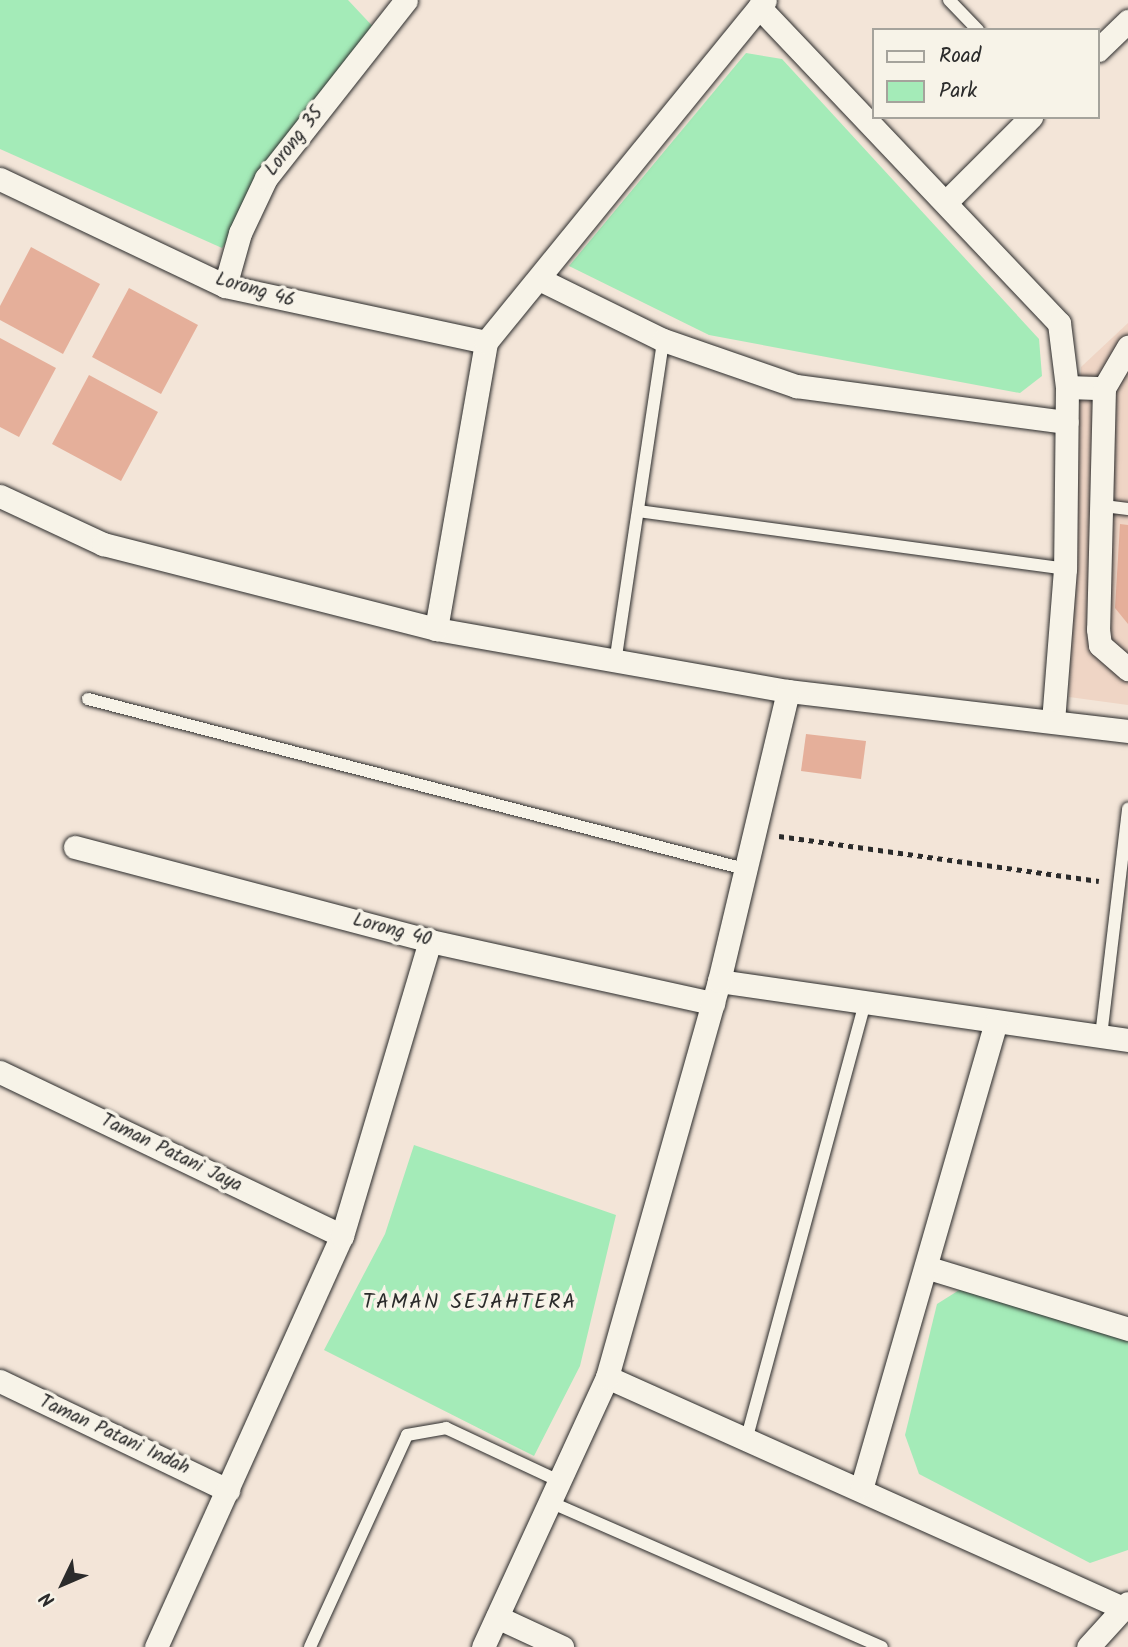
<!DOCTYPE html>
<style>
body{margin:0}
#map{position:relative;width:1128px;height:1647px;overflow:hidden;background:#f3e5d8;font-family:Kalam,sans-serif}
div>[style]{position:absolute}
.built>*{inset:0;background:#efd5c5}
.green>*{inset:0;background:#a4ebb8}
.building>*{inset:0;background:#e5af9a}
.path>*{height:4.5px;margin-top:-2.25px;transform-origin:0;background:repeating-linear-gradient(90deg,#2b2b2b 0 5px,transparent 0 10px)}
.roads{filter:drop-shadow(0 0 2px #2b2b2b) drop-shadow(0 0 2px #2b2b2b)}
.lane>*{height:12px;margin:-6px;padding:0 6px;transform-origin:6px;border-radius:6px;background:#f7f3e8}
.street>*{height:23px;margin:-11.5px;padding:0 11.5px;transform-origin:11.5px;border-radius:11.5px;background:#f7f3e8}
span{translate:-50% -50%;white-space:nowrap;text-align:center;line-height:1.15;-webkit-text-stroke:7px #f7f3e8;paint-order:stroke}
.street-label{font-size:19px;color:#2b2b2b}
.neighbourhood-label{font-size:21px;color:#2b2b2b;letter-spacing:2px}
.legend{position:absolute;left:872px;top:28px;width:228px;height:91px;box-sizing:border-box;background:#f7f3e8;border:2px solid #a5a39c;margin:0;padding:9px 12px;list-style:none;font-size:21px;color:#2b2b2b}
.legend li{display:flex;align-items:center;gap:14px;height:35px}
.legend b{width:35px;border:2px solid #a5a39c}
.north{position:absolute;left:28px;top:1549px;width:70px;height:70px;-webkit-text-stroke:5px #f7f3e8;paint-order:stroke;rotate:226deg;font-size:19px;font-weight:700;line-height:28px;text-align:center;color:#2b2b2b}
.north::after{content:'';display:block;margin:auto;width:24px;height:32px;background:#2b2b2b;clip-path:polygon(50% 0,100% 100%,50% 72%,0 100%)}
</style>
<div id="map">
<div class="built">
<i style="clip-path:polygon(1128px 323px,1128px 705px,1069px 697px,1081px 367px)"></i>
</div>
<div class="green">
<i style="clip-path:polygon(0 0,348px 0,378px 32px,222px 248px,0 149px)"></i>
<i style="clip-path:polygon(746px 53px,782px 59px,1039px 339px,1042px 376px,1020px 393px,709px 335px,569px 266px)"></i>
<i style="clip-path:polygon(414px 1145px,616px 1215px,580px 1366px,534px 1456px,324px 1350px,385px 1234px)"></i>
<i style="clip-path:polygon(964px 1287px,1128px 1331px,1128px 1550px,1090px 1563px,919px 1474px,905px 1435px,937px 1304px)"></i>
</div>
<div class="building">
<i style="clip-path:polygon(31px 247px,100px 284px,63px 354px,0 320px,0 306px)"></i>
<i style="clip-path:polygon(129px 288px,198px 325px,161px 394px,92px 357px)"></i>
<i style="clip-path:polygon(0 338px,56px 368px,19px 437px,0 427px)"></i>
<i style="clip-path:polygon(89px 375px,158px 412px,121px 481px,52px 444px)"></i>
<i style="clip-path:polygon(1120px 524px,1128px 525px,1128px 624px,1115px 608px)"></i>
<i style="clip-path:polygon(806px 734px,866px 741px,861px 779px,801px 771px)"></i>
</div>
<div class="path">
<i style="left:779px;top:836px;width:323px;rotate:8deg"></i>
</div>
<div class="roads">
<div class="lane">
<i style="left:949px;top:0;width:42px;rotate:46deg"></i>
<i style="left:1104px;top:506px;width:24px;rotate:7deg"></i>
<i style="left:638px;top:511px;width:431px;rotate:7.7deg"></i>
<i style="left:615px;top:663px;width:327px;rotate:-81.5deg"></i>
<i style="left:88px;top:699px;width:679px;rotate:14.51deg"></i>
<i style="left:1101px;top:1036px;width:229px;rotate:-83.2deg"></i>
<i style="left:747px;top:1437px;width:451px;rotate:-74.8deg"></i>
<i style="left:550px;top:1502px;width:362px;rotate:23.6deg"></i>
<i style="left:310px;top:1647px;width:233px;rotate:-65.4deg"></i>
<i style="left:407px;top:1435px;width:40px;rotate:-10deg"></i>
<i style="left:446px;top:1428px;width:125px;rotate:25.1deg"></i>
</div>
<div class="street">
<i style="left:759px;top:7px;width:436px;rotate:46.5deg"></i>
<i style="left:1059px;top:323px;width:64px;rotate:82.9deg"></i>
<i style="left:1067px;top:387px;width:182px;rotate:90.6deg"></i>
<i style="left:1065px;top:569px;width:153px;rotate:94.5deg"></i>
<i style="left:1098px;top:50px;width:42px;rotate:-44deg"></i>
<i style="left:0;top:179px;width:249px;rotate:25.4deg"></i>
<i style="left:225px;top:286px;width:267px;rotate:12.1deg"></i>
<i style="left:947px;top:201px;width:119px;rotate:-45deg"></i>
<i style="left:541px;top:280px;width:136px;rotate:26.2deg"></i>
<i style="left:663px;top:340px;width:141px;rotate:19.1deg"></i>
<i style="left:796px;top:386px;width:273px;rotate:7.6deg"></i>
<i style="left:225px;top:286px;width:55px;rotate:-74.2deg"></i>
<i style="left:240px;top:233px;width:61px;rotate:-64.7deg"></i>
<i style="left:266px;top:178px;width:226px;rotate:-51.8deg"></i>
<i style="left:1067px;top:387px;width:37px;rotate:2deg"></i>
<i style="left:1104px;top:388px;width:48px;rotate:-59.7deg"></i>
<i style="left:1104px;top:388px;width:241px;rotate:91.4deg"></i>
<i style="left:1098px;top:629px;width:16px;rotate:83deg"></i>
<i style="left:1100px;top:645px;width:37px;rotate:41deg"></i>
<i style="left:0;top:496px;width:114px;rotate:25deg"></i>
<i style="left:103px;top:544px;width:344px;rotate:14.3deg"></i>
<i style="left:436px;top:629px;width:357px;rotate:10deg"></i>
<i style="left:788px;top:691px;width:342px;rotate:6.7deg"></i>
<i style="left:436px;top:629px;width:291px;rotate:-80.1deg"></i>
<i style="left:486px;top:342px;width:441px;rotate:-50.8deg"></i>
<i style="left:75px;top:847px;width:367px;rotate:14.8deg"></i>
<i style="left:430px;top:941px;width:290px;rotate:12.4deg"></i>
<i style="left:719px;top:981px;width:413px;rotate:8.2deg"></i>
<i style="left:0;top:1072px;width:379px;rotate:25.6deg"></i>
<i style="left:929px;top:1268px;width:208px;rotate:17deg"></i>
<i style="left:607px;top:1377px;width:565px;rotate:24.12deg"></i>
<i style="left:0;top:1381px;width:253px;rotate:25.6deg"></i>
<i style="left:862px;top:1486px;width:483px;rotate:-73.9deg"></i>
<i style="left:497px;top:1617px;width:72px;rotate:24.8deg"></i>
<i style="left:156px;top:1647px;width:451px;rotate:-65.7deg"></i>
<i style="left:342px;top:1236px;width:308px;rotate:-73.4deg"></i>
<i style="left:483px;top:1647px;width:297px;rotate:-65.3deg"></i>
<i style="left:607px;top:1377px;width:412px;rotate:-74.2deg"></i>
<i style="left:719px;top:981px;width:298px;rotate:-76.6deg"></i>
<i style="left:1088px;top:1647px;width:59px;rotate:-47.7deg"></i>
</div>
</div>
<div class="street-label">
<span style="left:295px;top:142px;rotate:-52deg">Lorong 35</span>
<span style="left:255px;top:291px;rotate:16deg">Lorong 46</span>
<span style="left:392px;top:931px;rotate:15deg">Lorong 40</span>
<span style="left:171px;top:1154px;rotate:26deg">Taman Patani Jaya</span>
<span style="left:114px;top:1436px;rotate:25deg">Taman Patani Indah</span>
</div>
<div class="neighbourhood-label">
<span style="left:470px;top:1303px">TAMAN SEJAHTERA</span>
</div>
<ul class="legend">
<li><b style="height:9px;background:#f7f3e8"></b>Road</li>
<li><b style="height:19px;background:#a4ebb8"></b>Park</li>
</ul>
<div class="north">N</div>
</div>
